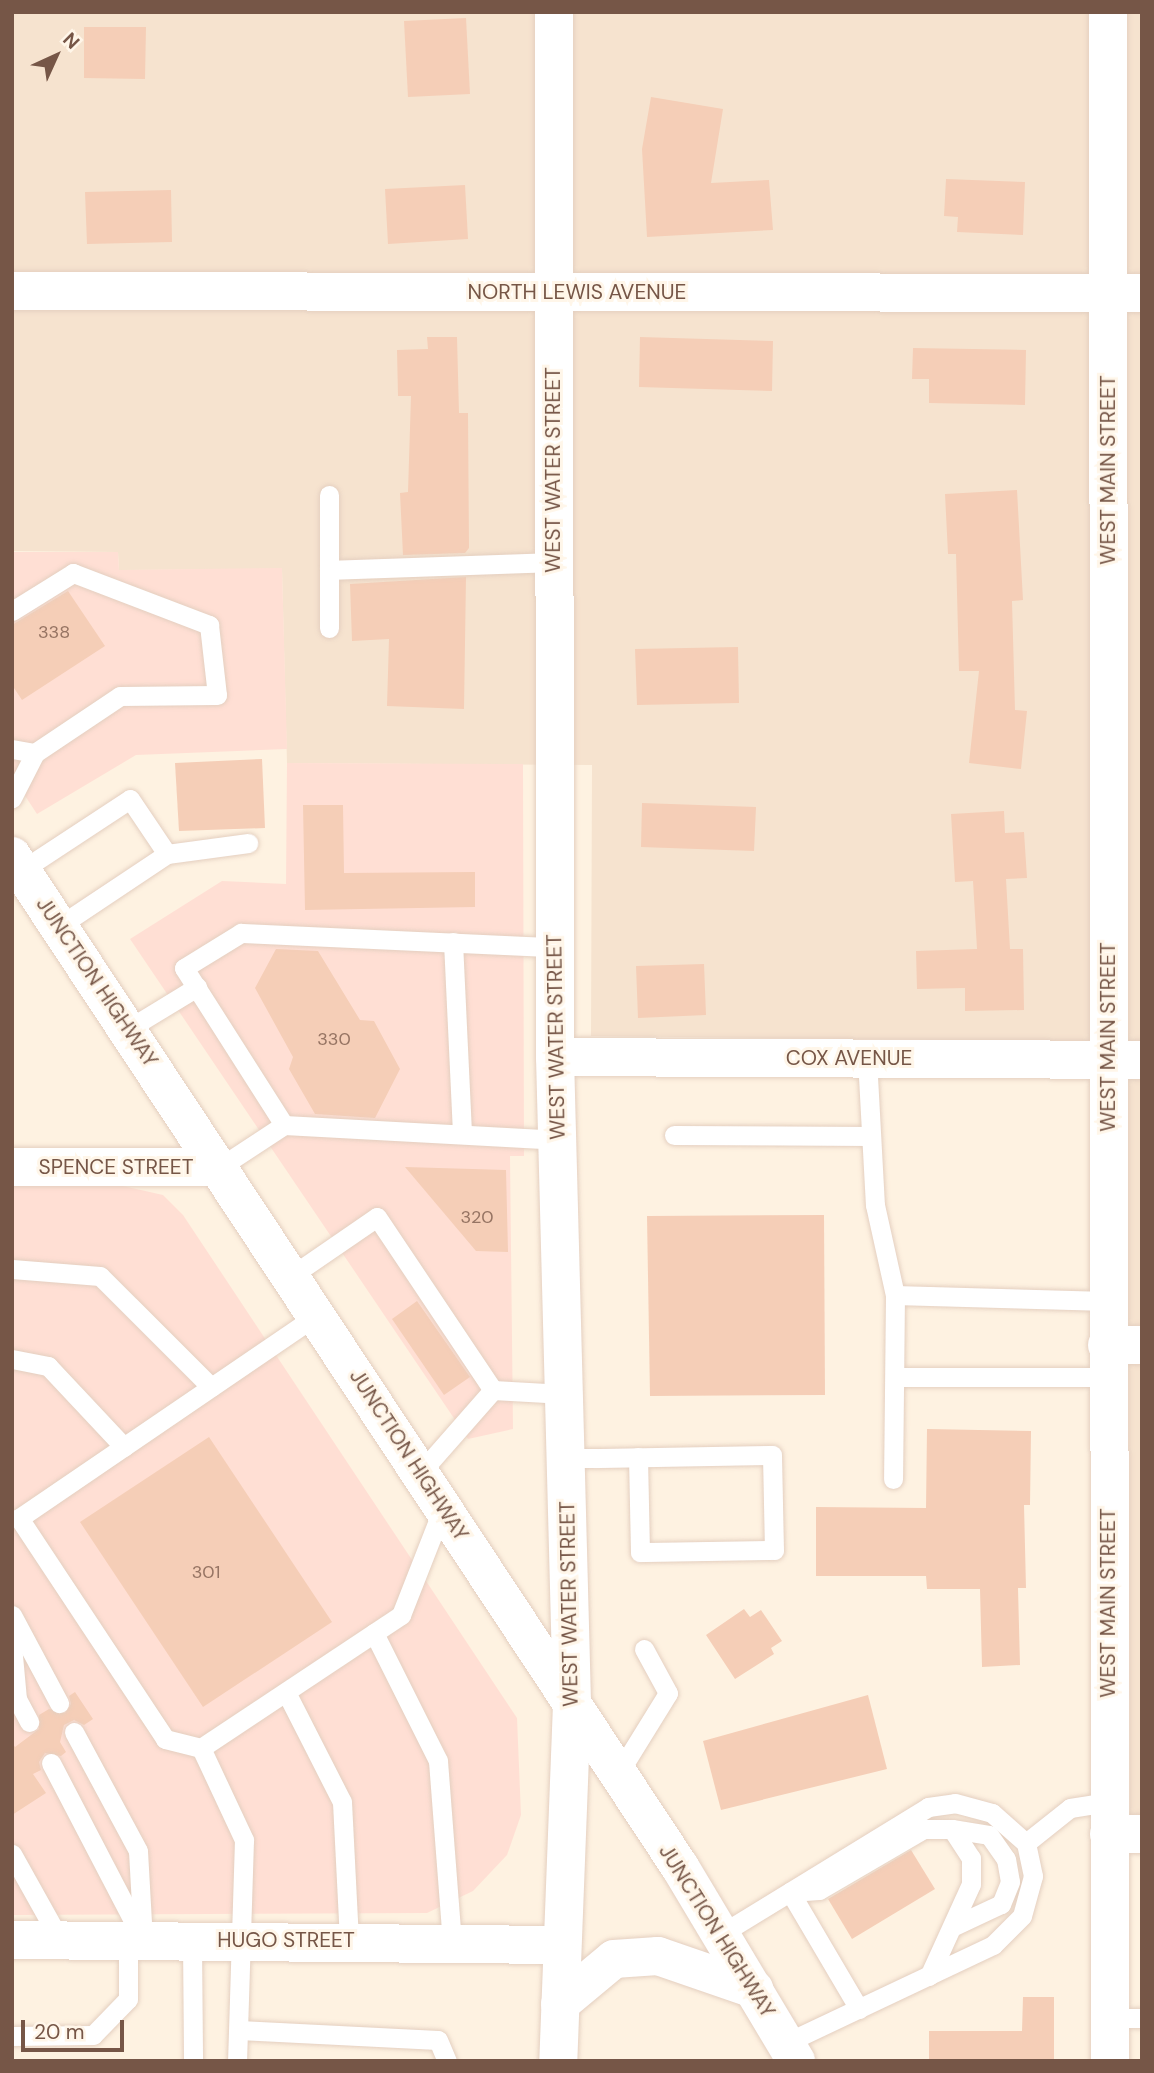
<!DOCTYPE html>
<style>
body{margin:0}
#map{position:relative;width:1154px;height:2073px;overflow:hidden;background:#fef2e1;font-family:"DM Sans",sans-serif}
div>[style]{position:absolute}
.residential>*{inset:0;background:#f6e3cf}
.commercial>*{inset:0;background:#ffdfd4}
.building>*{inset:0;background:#f5ceb7}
.roads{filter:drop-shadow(0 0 2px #e4cfc0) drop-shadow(0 0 2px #e4cfc0)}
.lane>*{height:19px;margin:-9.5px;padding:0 9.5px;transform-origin:9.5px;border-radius:9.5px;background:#fff}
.street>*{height:38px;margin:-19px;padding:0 19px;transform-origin:19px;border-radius:19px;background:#fff}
.secondary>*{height:38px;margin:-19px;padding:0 19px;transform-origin:19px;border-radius:19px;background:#fff}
span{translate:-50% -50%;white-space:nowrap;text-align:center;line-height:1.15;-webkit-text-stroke:6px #fff6e9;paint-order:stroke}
.number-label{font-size:18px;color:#967463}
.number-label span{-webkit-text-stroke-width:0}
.street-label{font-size:21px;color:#765647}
.frame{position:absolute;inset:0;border:14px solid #765647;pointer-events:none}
.north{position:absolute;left:21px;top:21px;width:70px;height:70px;-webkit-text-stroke:5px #fff6e9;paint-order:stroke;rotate:45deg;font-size:19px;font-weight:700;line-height:28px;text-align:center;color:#765647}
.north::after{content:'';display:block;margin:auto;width:24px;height:32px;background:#765647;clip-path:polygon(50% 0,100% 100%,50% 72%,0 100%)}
.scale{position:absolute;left:21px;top:2020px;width:103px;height:32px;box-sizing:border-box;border:4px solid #765647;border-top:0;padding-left:9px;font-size:21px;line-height:24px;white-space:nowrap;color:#765647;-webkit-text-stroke:5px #fff6e9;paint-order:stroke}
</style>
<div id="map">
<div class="residential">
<i style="clip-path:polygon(12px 12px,1142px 12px,1142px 1821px,1130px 1821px,1127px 1042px,591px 1036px,592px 765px,287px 763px,282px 569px,119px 570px,118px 552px,12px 551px)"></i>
</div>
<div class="commercial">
<i style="clip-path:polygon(12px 552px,118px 552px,119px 570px,282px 568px,287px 749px,136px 755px,37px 814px,12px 776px)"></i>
<i style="clip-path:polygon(287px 763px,523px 764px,524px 1156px,510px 1156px,513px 1429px,468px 1439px,130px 939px,222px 881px,286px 884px)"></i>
<i style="clip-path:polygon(12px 1186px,123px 1186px,163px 1195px,183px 1215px,517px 1718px,521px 1815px,507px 1855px,473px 1891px,427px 1913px,12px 1915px)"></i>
</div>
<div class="building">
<i style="clip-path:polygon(466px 18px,470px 94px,408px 97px,404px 21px)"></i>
<i style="clip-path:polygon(84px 27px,146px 27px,145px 79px,84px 78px)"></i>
<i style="clip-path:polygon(651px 97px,723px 109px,711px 183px,769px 180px,773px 230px,647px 237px,642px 149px)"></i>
<i style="clip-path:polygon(946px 179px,1025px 182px,1023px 235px,957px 232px,958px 217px,944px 216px)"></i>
<i style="clip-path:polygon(465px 185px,468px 239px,388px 244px,385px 189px)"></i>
<i style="clip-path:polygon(171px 190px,172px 242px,87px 244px,85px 192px)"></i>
<i style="clip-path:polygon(427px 337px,457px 337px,459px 413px,468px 413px,469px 548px,465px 553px,403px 555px,400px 493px,408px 492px,411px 396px,398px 396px,397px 350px,428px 349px)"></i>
<i style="clip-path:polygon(640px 337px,773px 341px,772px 391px,639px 387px)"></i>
<i style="clip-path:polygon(913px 348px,1026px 350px,1025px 405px,929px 403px,929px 379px,912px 379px)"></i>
<i style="clip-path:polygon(1017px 490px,1023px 600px,1012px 601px,1015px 710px,1027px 711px,1021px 769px,969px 763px,979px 671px,959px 671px,956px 554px,948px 554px,945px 494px)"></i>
<i style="clip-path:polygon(466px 577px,464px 709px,387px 706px,389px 639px,352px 641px,350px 584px)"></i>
<i style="clip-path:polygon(68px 591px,105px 646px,22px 700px,12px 685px,12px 625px)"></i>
<i style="clip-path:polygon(738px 647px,739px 703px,637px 705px,635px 649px)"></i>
<i style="clip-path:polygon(262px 759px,265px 828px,179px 831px,175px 763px)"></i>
<i style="clip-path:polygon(642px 803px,756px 807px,754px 851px,641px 847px)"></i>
<i style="clip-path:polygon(303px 805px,343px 805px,344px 873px,475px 872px,475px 907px,305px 910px)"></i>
<i style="clip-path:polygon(1004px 811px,1005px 833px,1024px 832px,1027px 878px,1006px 879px,1010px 949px,1023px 949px,1024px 1010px,965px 1011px,965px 988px,917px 989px,916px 951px,977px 949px,973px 881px,955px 882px,951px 814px)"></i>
<i style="clip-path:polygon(276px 949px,318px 951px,360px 1020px,374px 1021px,400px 1069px,375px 1118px,315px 1114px,289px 1069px,293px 1057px,255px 988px)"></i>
<i style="clip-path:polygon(704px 964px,706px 1015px,638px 1018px,636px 966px)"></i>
<i style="clip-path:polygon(405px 1167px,506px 1170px,508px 1252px,476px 1251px)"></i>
<i style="clip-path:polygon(824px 1215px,825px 1395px,650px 1396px,647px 1216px)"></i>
<i style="clip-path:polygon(417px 1301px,470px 1377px,444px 1395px,392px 1319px)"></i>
<i style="clip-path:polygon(927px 1429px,1031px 1431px,1030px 1505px,1024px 1505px,1026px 1588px,1018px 1588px,1020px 1665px,982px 1667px,980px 1589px,927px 1589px,926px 1576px,816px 1576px,816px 1507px,926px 1508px)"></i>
<i style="clip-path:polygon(209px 1437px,332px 1622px,203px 1707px,80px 1522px)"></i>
<i style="clip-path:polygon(744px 1609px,750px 1617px,761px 1610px,782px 1641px,771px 1648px,774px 1654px,735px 1679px,706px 1635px)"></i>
<i style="clip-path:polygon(75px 1692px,93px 1719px,84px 1725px,74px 1720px,64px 1725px,60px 1742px,66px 1752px,61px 1756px,45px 1753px,39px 1762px,41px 1770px,33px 1774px,46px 1793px,12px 1815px,12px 1743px,15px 1747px,39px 1729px,39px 1715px,49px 1709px,65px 1713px,71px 1704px,69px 1696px)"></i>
<i style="clip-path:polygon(868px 1695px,887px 1769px,721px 1810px,703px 1741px)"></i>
<i style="clip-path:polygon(911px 1850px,935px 1889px,852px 1939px,828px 1899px)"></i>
<i style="clip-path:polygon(1023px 1997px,1054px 1997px,1054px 2061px,929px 2061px,929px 2031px,1022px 2031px)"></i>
</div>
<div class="roads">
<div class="lane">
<i style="left:329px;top:495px;width:133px;rotate:90deg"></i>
<i style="left:329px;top:570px;width:224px;rotate:-2deg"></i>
<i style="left:12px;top:611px;width:72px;rotate:-31.9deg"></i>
<i style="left:73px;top:573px;width:146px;rotate:20.9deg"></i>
<i style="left:209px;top:625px;width:70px;rotate:83.5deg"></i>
<i style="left:217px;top:695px;width:97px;rotate:179.4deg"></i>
<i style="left:120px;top:696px;width:102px;rotate:146.2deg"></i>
<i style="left:35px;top:753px;width:51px;rotate:117.1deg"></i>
<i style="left:12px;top:749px;width:23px;rotate:10deg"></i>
<i style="left:22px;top:870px;width:129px;rotate:-33.3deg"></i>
<i style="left:130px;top:799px;width:66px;rotate:56.1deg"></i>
<i style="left:59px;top:926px;width:130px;rotate:-33.7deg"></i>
<i style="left:167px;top:854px;width:82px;rotate:-7.7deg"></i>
<i style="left:453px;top:942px;width:191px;rotate:87.3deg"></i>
<i style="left:128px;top:1029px;width:81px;rotate:-31.3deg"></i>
<i style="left:867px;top:1058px;width:147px;rotate:86.9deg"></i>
<i style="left:875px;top:1205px;width:92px;rotate:77.5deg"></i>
<i style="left:895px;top:1295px;width:184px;rotate:90.6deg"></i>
<i style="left:284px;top:1125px;width:186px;rotate:-122.5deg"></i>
<i style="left:184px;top:968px;width:67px;rotate:-31.6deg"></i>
<i style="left:241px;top:933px;width:314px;rotate:2.6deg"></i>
<i style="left:674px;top:1135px;width:197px;rotate:0.3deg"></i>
<i style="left:220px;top:1167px;width:77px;rotate:-33.3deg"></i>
<i style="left:284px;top:1125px;width:273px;rotate:3.1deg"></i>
<i style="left:12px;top:1269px;width:88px;rotate:4.5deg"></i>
<i style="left:100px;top:1276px;width:157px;rotate:45deg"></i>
<i style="left:291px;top:1276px;width:104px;rotate:-34.5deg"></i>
<i style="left:377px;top:1217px;width:208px;rotate:56.2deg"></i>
<i style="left:493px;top:1390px;width:71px;rotate:3.2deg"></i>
<i style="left:895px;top:1295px;width:211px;rotate:1.6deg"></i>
<i style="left:317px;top:1315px;width:361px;rotate:145.7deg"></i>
<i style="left:19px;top:1518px;width:265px;rotate:56.5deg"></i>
<i style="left:165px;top:1739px;width:37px;rotate:14deg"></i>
<i style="left:201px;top:1748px;width:240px;rotate:-33.6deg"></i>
<i style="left:401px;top:1615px;width:115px;rotate:-68.6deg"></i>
<i style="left:12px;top:1359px;width:37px;rotate:11deg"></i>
<i style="left:48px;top:1366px;width:111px;rotate:46.8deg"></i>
<i style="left:895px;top:1377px;width:212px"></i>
<i style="left:565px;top:1458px;width:31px"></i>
<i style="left:596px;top:1458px;width:176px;rotate:-1deg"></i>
<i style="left:772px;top:1455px;width:95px;rotate:88.8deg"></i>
<i style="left:774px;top:1550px;width:134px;rotate:179.1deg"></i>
<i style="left:640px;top:1552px;width:95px;rotate:-91.2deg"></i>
<i style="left:420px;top:1473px;width:111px;rotate:-48.7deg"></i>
<i style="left:12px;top:1615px;width:100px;rotate:61.9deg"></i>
<i style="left:374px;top:1633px;width:143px;rotate:63.4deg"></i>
<i style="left:438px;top:1761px;width:181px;rotate:85.6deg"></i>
<i style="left:12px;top:1645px;width:54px;rotate:84.7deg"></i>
<i style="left:17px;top:1699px;width:26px;rotate:62deg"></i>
<i style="left:286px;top:1692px;width:123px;rotate:63deg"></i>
<i style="left:342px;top:1802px;width:138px;rotate:87.1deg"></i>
<i style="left:74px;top:1732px;width:135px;rotate:61.7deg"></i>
<i style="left:138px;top:1851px;width:89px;rotate:86.8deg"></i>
<i style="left:201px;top:1748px;width:102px;rotate:64.9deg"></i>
<i style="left:244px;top:1840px;width:221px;rotate:91.8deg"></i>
<i style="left:51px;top:1763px;width:191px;rotate:62.5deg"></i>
<i style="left:618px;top:1774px;width:95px;rotate:-58.3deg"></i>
<i style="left:668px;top:1693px;width:50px;rotate:-118.6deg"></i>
<i style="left:952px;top:1829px;width:37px;rotate:9deg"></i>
<i style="left:989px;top:1835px;width:29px;rotate:55deg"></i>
<i style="left:1006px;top:1859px;width:23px;rotate:80deg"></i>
<i style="left:1010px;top:1882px;width:24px;rotate:112deg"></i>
<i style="left:1001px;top:1904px;width:54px;rotate:154.9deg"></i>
<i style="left:1026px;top:1843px;width:56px;rotate:-38.5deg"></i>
<i style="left:1070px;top:1808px;width:39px;rotate:-9deg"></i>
<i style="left:12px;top:1854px;width:98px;rotate:60.8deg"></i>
<i style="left:721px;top:1934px;width:243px;rotate:-31.5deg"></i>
<i style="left:928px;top:1807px;width:27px;rotate:-8deg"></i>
<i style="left:955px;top:1803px;width:38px;rotate:15deg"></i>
<i style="left:992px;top:1813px;width:45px;rotate:41.4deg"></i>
<i style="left:1026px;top:1843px;width:34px;rotate:78deg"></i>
<i style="left:1033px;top:1876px;width:41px;rotate:105.4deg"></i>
<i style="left:1022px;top:1916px;width:41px;rotate:135deg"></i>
<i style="left:993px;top:1945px;width:229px;rotate:154.7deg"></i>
<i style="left:192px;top:1941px;width:120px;rotate:89.5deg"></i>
<i style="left:859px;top:2009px;width:136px;rotate:-120.5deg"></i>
<i style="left:790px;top:1892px;width:29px;rotate:-4deg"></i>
<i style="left:819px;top:1890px;width:121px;rotate:-30.2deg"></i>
<i style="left:924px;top:1829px;width:28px"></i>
<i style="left:952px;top:1829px;width:35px;rotate:57deg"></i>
<i style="left:971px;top:1858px;width:26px;rotate:90deg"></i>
<i style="left:971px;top:1884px;width:101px;rotate:114.5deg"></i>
<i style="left:1109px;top:2018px;width:33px"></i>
<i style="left:239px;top:2030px;width:199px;rotate:2.9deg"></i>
<i style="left:438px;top:2040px;width:23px;rotate:67deg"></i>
<i style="left:12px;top:2036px;width:81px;rotate:-0.7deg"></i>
<i style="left:93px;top:2035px;width:50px;rotate:-45.8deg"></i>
<i style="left:128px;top:1999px;width:59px;rotate:-90deg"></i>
</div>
<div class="street">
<i style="left:1108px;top:12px;width:2049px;rotate:89.94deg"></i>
<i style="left:12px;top:291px;width:1130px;rotate:0.1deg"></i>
<i style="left:555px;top:1057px;width:587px;rotate:0.29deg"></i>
<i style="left:12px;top:1167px;width:208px"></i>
<i style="left:1107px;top:1345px;width:35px"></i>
<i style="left:1109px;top:1834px;width:33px"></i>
<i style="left:12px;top:1940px;width:547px;rotate:0.52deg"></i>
</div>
<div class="secondary">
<i style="left:554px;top:12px;width:1045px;rotate:89.95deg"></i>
<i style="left:555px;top:1057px;width:647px;rotate:88.49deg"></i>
<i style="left:572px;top:1704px;width:357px;rotate:92.2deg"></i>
<i style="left:12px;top:856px;width:1212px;rotate:56.55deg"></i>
<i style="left:680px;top:1867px;width:226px;rotate:59.1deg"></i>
<i style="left:560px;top:2004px;width:70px;rotate:-39.8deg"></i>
<i style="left:614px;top:1959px;width:44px;rotate:-3.9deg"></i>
<i style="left:658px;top:1956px;width:102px;rotate:19deg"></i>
</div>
</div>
<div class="number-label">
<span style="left:54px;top:632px">338</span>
<span style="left:334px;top:1039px">330</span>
<span style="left:477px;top:1217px">320</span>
<span style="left:206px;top:1572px">301</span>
</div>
<div class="street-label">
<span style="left:577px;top:292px">NORTH LEWIS AVENUE</span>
<span style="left:553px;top:470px;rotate:-90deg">WEST WATER STREET</span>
<span style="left:1108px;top:470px;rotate:-90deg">WEST MAIN STREET</span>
<span style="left:97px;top:982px;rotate:56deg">JUNCTION HIGHWAY</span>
<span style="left:556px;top:1037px;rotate:-91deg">WEST WATER STREET</span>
<span style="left:1108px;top:1037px;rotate:-90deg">WEST MAIN STREET</span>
<span style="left:849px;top:1058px">COX AVENUE</span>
<span style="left:116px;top:1167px">SPENCE STREET</span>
<span style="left:409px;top:1455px;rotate:57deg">JUNCTION HIGHWAY</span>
<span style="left:1108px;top:1603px;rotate:-90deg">WEST MAIN STREET</span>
<span style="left:569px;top:1604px;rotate:-91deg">WEST WATER STREET</span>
<span style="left:717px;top:1931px;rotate:58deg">JUNCTION HIGHWAY</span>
<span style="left:286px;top:1940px">HUGO STREET</span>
</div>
<div class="frame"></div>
<div class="north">N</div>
<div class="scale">20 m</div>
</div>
